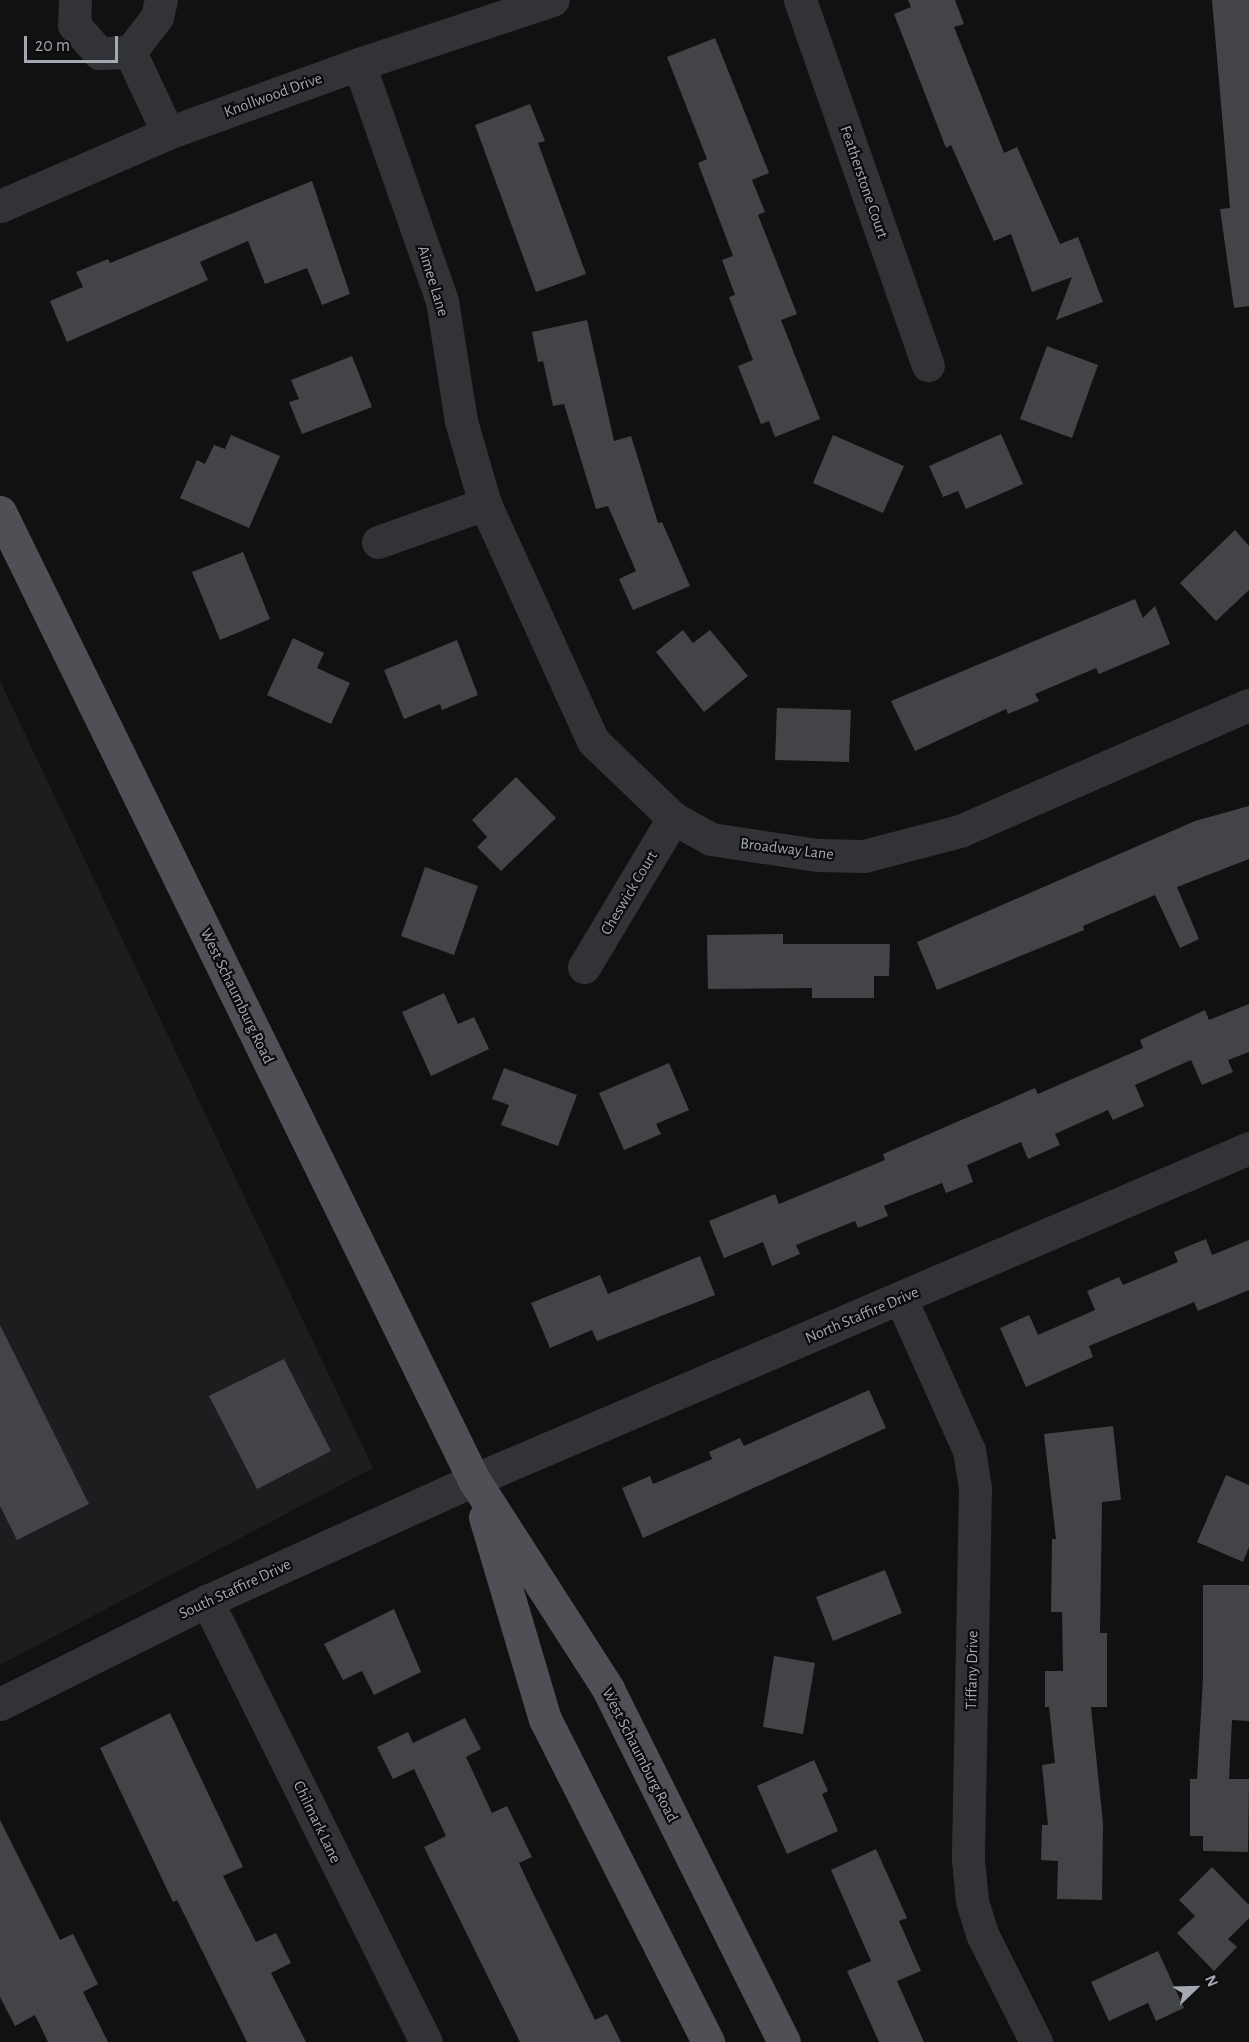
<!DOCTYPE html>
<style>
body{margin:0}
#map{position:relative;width:1249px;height:2042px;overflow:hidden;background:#111112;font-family:"Alegreya Sans",sans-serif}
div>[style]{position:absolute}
.built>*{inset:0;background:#1d1d1f}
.building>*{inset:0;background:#424448}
.minor>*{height:33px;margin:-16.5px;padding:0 16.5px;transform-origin:16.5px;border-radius:16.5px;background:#323336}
.major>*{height:33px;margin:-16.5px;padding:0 16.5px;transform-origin:16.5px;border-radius:16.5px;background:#4e5055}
span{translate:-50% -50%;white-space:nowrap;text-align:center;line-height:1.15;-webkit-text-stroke:4.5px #0c0c0d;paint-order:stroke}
.street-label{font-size:16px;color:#a3a8b2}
.north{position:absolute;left:1165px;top:1958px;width:60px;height:60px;-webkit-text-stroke:4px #0c0c0d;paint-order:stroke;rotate:67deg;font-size:16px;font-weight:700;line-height:24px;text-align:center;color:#a3a8b2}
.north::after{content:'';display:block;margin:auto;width:21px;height:27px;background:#a3a8b2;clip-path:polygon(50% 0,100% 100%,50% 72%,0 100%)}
.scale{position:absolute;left:24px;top:36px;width:94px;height:27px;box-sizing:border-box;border:3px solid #a3a8b2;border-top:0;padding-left:8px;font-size:18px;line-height:21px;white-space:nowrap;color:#a3a8b2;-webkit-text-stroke:4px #0c0c0d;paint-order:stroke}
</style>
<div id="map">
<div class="built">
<i style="clip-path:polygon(0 681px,373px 1468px,0 1665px)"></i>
</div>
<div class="building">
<i style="clip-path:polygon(908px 0,955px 0,964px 24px,954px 27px,1004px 153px,1017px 147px,1060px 244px,1078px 237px,1103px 302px,1056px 320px,1072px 277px,1032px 292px,1011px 234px,994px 241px,951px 145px,946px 148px,894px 14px,911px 7px)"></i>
<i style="clip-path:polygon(1212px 0,1249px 0,1249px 306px,1234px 308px,1220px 209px,1230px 208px)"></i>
<i style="clip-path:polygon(715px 38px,769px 173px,752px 180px,765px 212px,758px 215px,797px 314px,781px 320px,820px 419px,775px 437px,769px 421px,761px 424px,738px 366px,753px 360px,729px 297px,735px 295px,722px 260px,733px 256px,698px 163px,707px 159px,667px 57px)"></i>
<i style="clip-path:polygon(530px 104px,545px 141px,538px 143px,586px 274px,536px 292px,475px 125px)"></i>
<i style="clip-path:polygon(312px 181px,350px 294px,322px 305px,307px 268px,265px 284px,248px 241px,200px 262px,208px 280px,67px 342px,50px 301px,83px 287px,76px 272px,108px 259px,110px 263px)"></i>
<i style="clip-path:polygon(587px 320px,614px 441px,631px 436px,658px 523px,662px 522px,690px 586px,633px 610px,619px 579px,636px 571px,608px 506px,596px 509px,564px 404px,553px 406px,543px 361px,538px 362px,532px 332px)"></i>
<i style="clip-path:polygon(1047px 346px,1098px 365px,1072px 438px,1020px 419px)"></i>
<i style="clip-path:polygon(352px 356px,372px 407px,302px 434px,289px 402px,299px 399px,291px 380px)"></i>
<i style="clip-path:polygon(1001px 434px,1023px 484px,966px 509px,958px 491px,943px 497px,929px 466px)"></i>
<i style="clip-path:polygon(231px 435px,280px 456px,249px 528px,180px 498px,197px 460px,205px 464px,214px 445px,225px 449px)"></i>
<i style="clip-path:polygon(833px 435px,904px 466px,883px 513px,813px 483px)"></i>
<i style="clip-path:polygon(1235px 530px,1249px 546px,1249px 590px,1216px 621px,1180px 583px)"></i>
<i style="clip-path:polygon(243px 552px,270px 619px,220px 640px,192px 572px)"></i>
<i style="clip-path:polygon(1135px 599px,1143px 618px,1155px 606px,1170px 644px,1099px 674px,1096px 668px,1035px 694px,1039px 701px,1008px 714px,1006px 709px,915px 751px,891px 701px)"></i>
<i style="clip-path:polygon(683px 630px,693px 643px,710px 630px,748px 676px,704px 712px,656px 652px)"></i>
<i style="clip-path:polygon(293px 638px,324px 653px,317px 668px,350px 683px,331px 724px,267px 695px)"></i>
<i style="clip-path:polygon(457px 640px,478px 695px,442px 710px,440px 704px,404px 719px,384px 670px)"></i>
<i style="clip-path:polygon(777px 708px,851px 710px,849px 762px,775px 760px)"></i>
<i style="clip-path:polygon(516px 777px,556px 818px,501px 871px,477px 847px,487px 837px,472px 820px)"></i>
<i style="clip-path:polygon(1249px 806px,1249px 859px,1177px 887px,1199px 939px,1180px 948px,1155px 895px,1083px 926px,1084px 930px,937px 990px,917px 942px,1195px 821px)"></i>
<i style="clip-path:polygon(425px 867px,478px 886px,454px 955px,401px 936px)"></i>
<i style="clip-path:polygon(783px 934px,783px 944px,890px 944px,889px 976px,874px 976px,874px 998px,812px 998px,812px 988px,708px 989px,707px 935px)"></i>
<i style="clip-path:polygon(444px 993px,458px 1024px,474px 1017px,489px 1049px,431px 1076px,402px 1012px)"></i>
<i style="clip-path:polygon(1249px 1004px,1249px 1052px,1228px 1060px,1233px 1072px,1202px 1085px,1191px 1060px,1135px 1085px,1144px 1106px,1113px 1120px,1108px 1110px,1055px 1134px,1060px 1145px,1028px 1159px,1021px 1142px,967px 1165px,973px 1182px,946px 1193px,942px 1183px,884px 1206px,888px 1216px,858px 1228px,855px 1221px,796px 1245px,800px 1254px,772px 1266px,763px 1242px,724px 1258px,709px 1221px,775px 1194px,779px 1204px,885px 1160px,883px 1154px,1035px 1088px,1038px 1094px,1143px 1048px,1140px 1040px,1205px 1010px,1209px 1020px)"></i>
<i style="clip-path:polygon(669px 1063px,689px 1110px,656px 1124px,661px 1134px,624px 1150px,599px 1093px)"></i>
<i style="clip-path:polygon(504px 1068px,577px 1095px,558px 1146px,501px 1125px,509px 1105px,492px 1099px)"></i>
<i style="clip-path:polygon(1206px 1239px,1212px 1255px,1249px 1240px,1249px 1290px,1198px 1311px,1194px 1302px,1089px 1346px,1093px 1357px,1026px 1387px,1000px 1328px,1029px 1315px,1038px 1335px,1095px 1310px,1087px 1291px,1119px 1277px,1123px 1285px,1178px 1262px,1174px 1252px)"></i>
<i style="clip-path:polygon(700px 1256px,715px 1295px,597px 1341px,592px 1330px,550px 1348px,531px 1303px,600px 1275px,608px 1294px)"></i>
<i style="clip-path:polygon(0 1325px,89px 1504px,17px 1540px,0 1506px)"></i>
<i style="clip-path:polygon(284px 1359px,331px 1451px,257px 1489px,209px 1396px)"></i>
<i style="clip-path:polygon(869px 1390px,886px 1428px,643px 1538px,622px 1488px,650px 1476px,653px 1484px,712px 1459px,709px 1452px,740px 1438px,744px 1446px)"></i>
<i style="clip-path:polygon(1113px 1426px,1121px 1500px,1102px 1502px,1100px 1633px,1107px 1633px,1107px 1707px,1091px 1707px,1103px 1823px,1102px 1900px,1057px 1899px,1058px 1861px,1041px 1860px,1042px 1825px,1048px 1825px,1042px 1765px,1055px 1763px,1049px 1707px,1045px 1707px,1045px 1671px,1063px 1671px,1062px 1612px,1051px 1612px,1052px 1539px,1056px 1539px,1044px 1434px)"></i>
<i style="clip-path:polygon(1226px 1475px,1249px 1485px,1249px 1547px,1243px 1562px,1197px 1542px)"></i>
<i style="clip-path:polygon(885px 1570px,902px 1613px,833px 1641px,816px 1597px)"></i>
<i style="clip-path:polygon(1203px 1585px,1249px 1585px,1249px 1721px,1232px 1720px,1229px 1779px,1249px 1779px,1248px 1852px,1203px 1851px,1203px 1836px,1190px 1836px,1190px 1779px,1197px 1779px,1203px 1679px)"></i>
<i style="clip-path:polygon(394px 1609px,421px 1672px,374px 1695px,362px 1671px,343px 1680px,324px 1644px)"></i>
<i style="clip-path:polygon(774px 1656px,815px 1663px,803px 1734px,763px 1727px)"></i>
<i style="clip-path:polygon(170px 1713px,243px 1867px,223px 1876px,256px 1942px,276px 1933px,291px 1963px,271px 1973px,306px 2042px,247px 2042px,189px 1924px,177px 1900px,173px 1902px,100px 1748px)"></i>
<i style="clip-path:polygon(465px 1718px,481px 1749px,466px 1757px,492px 1813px,507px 1806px,532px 1857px,519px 1863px,534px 1895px,595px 2020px,607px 2014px,621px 2042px,520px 2042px,424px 1847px,446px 1836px,414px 1769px,393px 1779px,377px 1747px,408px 1732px,413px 1743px)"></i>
<i style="clip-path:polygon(814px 1760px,828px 1791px,822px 1794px,838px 1831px,787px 1854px,757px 1786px)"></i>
<i style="clip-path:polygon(0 1820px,60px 1940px,73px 1934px,98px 1984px,83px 1992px,108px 2042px,48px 2042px,35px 2015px,15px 2026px,0 1997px)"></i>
<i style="clip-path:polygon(876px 1849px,907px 1918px,899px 1921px,921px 1971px,897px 1981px,924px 2042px,879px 2042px,847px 1971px,871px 1961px,831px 1870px)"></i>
<i style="clip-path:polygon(1212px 1867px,1249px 1905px,1249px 1918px,1228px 1939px,1237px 1947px,1214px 1971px,1177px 1933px,1195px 1916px,1179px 1900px)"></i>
<i style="clip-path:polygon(1158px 1951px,1184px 2008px,1156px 2021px,1148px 2003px,1109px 2021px,1091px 1982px)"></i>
</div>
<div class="minor">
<i style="left:75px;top:0;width:25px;rotate:92deg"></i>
<i style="left:74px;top:25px;width:38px;rotate:48deg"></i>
<i style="left:99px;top:53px;width:31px;rotate:-2deg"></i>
<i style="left:130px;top:52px;width:44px;rotate:-52.4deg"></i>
<i style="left:157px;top:17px;width:17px;rotate:-77deg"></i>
<i style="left:800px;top:0;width:387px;rotate:70.7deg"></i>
<i style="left:130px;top:52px;width:89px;rotate:64.9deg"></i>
<i style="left:359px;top:64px;width:251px;rotate:70.7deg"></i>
<i style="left:442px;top:301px;width:121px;rotate:81deg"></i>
<i style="left:461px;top:421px;width:86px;rotate:73.9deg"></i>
<i style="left:485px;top:504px;width:260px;rotate:65.5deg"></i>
<i style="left:593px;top:741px;width:111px;rotate:43.9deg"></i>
<i style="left:673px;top:818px;width:43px;rotate:28.9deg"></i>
<i style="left:711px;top:839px;width:107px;rotate:8.6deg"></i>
<i style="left:817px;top:855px;width:47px;rotate:1.2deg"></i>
<i style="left:864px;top:856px;width:99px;rotate:-14.6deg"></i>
<i style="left:960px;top:831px;width:315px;rotate:-23.6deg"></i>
<i style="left:0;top:206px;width:183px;rotate:-23.5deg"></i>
<i style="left:168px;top:133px;width:203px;rotate:-19.9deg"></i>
<i style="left:359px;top:64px;width:204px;rotate:-18.3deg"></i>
<i style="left:378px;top:542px;width:114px;rotate:-19.6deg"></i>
<i style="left:584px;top:967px;width:174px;rotate:-59.1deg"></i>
<i style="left:901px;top:1299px;width:166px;rotate:65.8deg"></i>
<i style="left:969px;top:1450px;width:39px;rotate:81deg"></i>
<i style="left:975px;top:1489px;width:371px;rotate:91.1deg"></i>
<i style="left:968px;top:1860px;width:41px;rotate:84.4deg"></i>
<i style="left:972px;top:1901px;width:34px;rotate:73deg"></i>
<i style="left:982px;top:1934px;width:121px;rotate:63.4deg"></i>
<i style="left:207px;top:1601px;width:492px;rotate:63.6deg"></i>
<i style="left:0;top:1704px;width:231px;rotate:-26.5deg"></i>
<i style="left:207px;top:1601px;width:293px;rotate:-24.4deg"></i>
<i style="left:474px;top:1480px;width:843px;rotate:-23.19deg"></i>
</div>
<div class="major">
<i style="left:0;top:512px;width:1078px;rotate:63.91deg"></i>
<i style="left:474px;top:1480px;width:248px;rotate:57.3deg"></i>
<i style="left:608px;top:1689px;width:394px;rotate:63.5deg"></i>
<i style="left:485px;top:1517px;width:211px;rotate:73.5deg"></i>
<i style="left:545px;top:1719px;width:362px;rotate:63.2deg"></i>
</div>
<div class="street-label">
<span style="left:273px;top:95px;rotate:-20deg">Knollwood Drive</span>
<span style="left:864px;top:182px;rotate:71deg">Featherstone Court</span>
<span style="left:433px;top:281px;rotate:73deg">Aimee Lane</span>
<span style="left:787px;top:849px;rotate:7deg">Broadway Lane</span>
<span style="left:629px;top:893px;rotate:-59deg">Cheswick Court</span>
<span style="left:237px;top:996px;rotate:64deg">West Schaumburg Road</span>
<span style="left:862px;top:1315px;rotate:-23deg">North Staffire Drive</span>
<span style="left:235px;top:1589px;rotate:-25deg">South Staffire Drive</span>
<span style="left:972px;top:1670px;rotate:-89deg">Tiffany Drive</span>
<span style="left:640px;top:1755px;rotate:63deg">West Schaumburg Road</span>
<span style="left:317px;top:1822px;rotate:64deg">Chilmark Lane</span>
</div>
<div class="north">N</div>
<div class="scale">20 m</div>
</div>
